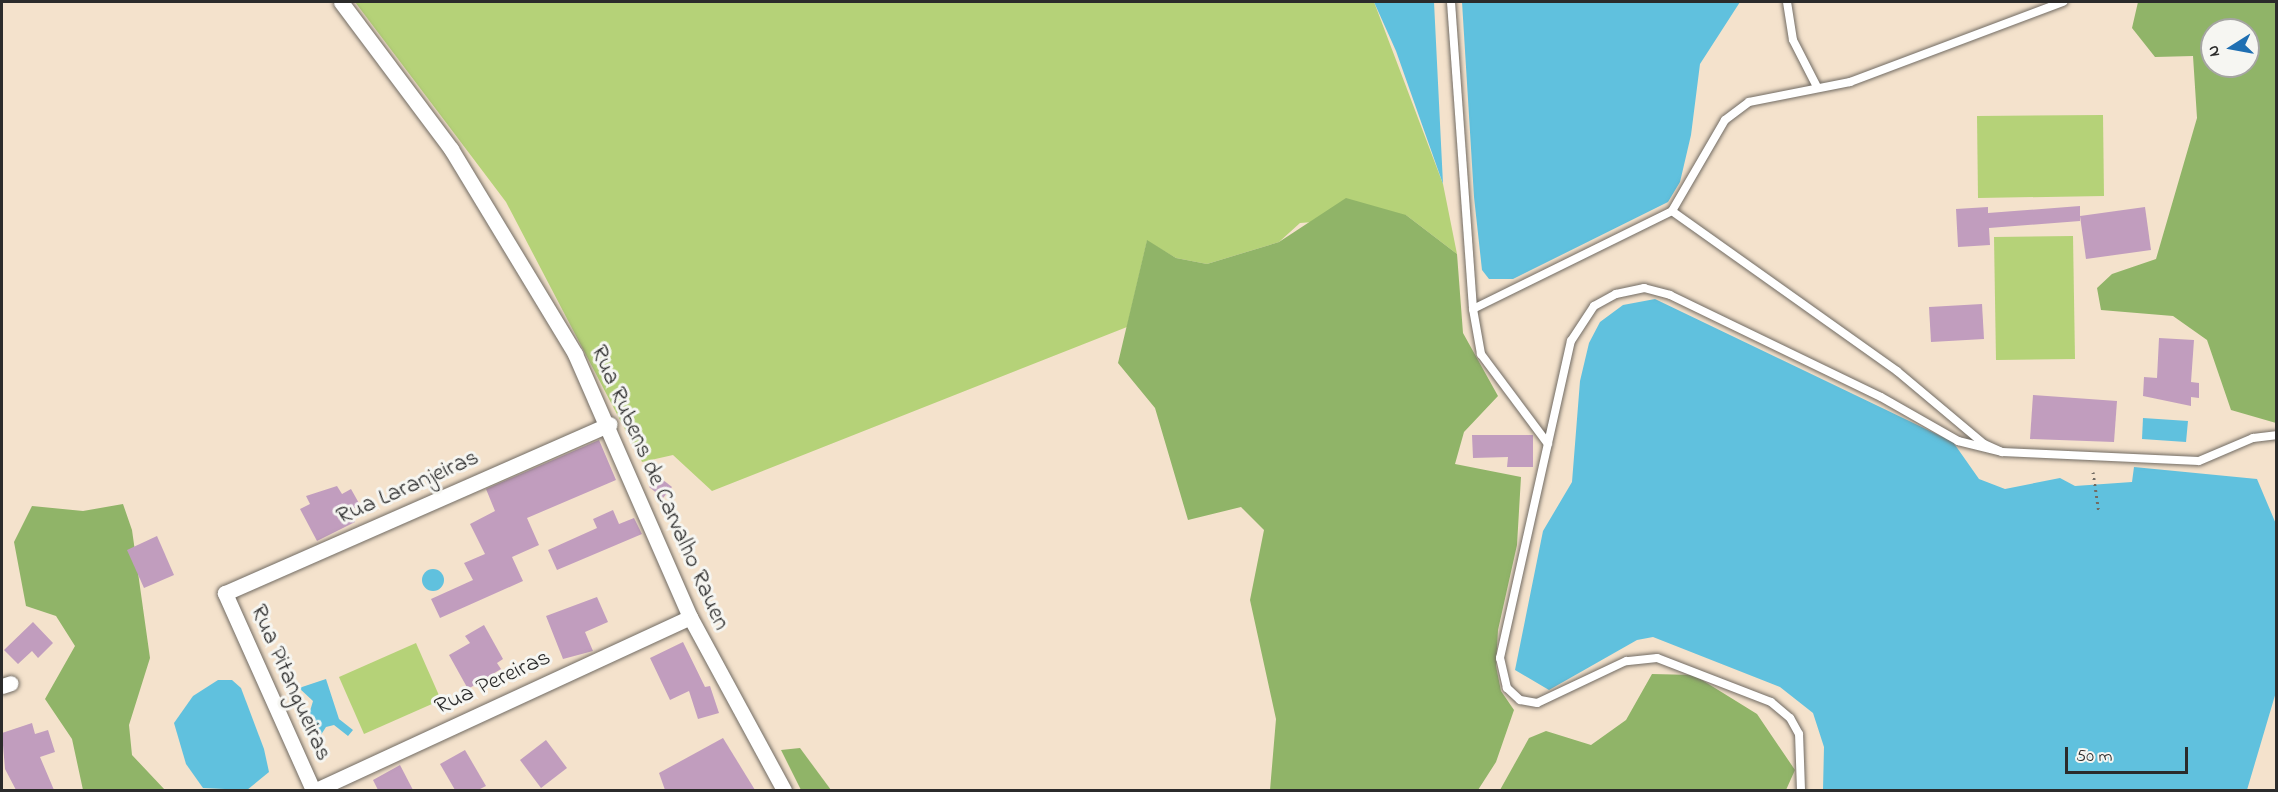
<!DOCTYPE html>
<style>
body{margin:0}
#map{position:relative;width:2278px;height:792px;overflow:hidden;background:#f4e2cc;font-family:"Indie Flower",sans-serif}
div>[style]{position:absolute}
.green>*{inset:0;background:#b5d278}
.forest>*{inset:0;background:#90b468}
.water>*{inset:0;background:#60c1de}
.round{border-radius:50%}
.building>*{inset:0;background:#c19dbe}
.path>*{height:3px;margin-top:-1.5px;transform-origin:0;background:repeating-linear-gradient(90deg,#716b63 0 1.5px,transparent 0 6px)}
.roads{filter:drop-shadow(0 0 2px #716b63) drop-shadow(0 0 2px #716b63)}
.lane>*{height:8px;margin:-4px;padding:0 4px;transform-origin:4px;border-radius:4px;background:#fff}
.street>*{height:15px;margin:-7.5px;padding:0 7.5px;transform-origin:7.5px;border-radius:7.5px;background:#fff}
span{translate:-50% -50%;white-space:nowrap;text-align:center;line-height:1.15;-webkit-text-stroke:6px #f6f6f2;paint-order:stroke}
.street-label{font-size:24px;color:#2b2b2b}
.frame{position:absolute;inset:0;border:3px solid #2b2b2b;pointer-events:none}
.north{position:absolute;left:2200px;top:18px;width:60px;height:60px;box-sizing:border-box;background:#f6f6f2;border:2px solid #a5a5a2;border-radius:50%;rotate:259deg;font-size:16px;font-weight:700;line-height:24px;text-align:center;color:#2b2b2b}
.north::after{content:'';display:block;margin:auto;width:21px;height:27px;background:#1f6fb2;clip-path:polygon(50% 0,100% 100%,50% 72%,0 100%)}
.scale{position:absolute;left:2065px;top:747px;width:123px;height:27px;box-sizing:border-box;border:3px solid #2b2b2b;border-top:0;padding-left:8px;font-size:18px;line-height:21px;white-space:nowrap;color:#2b2b2b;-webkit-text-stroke:4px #f6f6f2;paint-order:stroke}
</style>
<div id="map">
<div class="green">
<i style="clip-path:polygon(355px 2px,1374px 2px,1443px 184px,1457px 254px,1406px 215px,1300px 223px,1279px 242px,1207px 264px,1176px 258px,1147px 241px,1127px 327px,712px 491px,673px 455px,642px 462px,506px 202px)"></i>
<i style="clip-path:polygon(2103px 115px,2104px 196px,1978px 198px,1977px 116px)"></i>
<i style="clip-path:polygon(2073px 236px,2075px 359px,1996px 360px,1994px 237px)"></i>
<i style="clip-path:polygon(416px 643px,441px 700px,364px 734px,339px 677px)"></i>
</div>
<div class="forest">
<i style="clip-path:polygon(evenodd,2138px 2px,2276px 2px,2276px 423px,2231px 410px,2207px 340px,2173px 316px,2101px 310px,2097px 288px,2112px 274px,2156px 259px,2197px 118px,2193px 56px,2155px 57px,2132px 28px,2138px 2px,2212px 30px,2248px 30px,2248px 66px,2212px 66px,2212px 30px)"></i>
<i style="clip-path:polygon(1346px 198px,1406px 215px,1457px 254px,1463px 333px,1498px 396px,1464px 432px,1455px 464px,1521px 477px,1517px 545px,1498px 630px,1496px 666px,1501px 691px,1514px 710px,1496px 762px,1478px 790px,1270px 790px,1276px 719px,1250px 600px,1264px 530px,1241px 507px,1188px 520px,1155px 408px,1118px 363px,1147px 240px,1176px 258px,1207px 264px,1279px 242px)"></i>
<i style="clip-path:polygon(123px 504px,132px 530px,150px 658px,129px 725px,132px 755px,165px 790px,83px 790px,72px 739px,45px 699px,75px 646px,56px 616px,26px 606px,14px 542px,32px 506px,83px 511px)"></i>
<i style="clip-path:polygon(1652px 674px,1694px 675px,1757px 714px,1795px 770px,1786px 790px,1500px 790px,1529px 738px,1546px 731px,1591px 745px,1626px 720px)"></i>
<i style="clip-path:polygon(800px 748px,831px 790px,801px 790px,781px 750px)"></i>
</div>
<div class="water">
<i style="clip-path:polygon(1374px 2px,1434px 2px,1443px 184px,1396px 51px)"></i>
<i style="clip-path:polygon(1462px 2px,1740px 2px,1700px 64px,1691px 135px,1680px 182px,1668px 202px,1513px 279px,1489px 279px,1482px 270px,1474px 197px)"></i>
<i style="clip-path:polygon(1655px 299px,1953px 442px,1979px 479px,2005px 489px,2060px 478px,2075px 486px,2132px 482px,2134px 467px,2257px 479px,2276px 524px,2276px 692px,2247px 790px,1823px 790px,1824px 747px,1813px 713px,1780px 687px,1653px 637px,1637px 640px,1549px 690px,1515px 670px,1543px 531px,1572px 482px,1580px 381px,1589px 343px,1600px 322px,1623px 305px)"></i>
<i style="clip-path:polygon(2143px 418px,2188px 421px,2186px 442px,2142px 439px)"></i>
<i class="round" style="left:422px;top:569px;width:22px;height:22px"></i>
<i style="clip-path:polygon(326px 679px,339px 719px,353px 730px,348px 736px,334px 725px,326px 727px,317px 741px,305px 728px,313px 701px,299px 688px)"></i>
<i style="clip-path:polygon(218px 680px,232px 680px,241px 688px,264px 749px,269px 772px,247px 790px,203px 788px,186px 764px,174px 723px,193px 696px)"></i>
</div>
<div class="building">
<i style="clip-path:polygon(2080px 206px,2080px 221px,1989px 228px,1990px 245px,1958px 247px,1956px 209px,1988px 207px,1988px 213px)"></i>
<i style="clip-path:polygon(2145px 207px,2151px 250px,2086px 259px,2080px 216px)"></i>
<i style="clip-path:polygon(1982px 304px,1984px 339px,1931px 342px,1929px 307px)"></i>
<i style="clip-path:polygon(2159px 338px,2194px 340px,2191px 382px,2199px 383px,2199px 398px,2191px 397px,2191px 406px,2143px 396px,2144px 377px,2157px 378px)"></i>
<i style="clip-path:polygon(2033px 395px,2117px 401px,2114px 442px,2030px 439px)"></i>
<i style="clip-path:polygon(1472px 435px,1533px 435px,1533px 467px,1507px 467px,1508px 457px,1473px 458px)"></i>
<i style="clip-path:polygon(599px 440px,616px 480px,527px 518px,539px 545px,512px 557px,523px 581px,440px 618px,431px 599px,473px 580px,464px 563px,485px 554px,470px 524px,495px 511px,486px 489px)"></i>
<i style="clip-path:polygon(658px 476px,672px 487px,663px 498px,649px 487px)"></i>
<i style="clip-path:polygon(337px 486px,342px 494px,351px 489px,360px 505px,349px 511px,355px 522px,317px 541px,300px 509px,310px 504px,306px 496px)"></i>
<i style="clip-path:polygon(613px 510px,619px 524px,634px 518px,642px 534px,557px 570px,548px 550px,597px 528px,593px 519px)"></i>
<i style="clip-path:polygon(157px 536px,174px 575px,144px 588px,127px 550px)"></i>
<i style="clip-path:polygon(597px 597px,608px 622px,585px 632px,593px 651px,563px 659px,546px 616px)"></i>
<i style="clip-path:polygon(33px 622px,53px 643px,38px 658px,32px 651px,18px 664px,4px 650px)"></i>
<i style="clip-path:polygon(484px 625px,503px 659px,497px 663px,501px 669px,468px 689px,449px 655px,470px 643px,465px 636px)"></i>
<i style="clip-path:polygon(683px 642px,705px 687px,710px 686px,719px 713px,698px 719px,689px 691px,670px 700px,650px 658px)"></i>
<i style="clip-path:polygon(32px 723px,35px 734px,48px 730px,55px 752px,40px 757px,54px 790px,16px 790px,5px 769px,2px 733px)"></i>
<i style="clip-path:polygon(723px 738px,755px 790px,665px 790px,659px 773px)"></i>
<i style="clip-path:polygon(546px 740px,567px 768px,541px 788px,520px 760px)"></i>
<i style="clip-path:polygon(465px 750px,486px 786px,478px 790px,455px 790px,440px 764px)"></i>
<i style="clip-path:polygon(400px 765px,413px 790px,378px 790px,373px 780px)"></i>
</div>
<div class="path">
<i style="left:2093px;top:472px;width:41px;rotate:81.7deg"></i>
</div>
<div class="roads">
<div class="lane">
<i style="left:1451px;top:2px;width:308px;rotate:85.9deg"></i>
<i style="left:1473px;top:309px;width:222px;rotate:-26.2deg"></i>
<i style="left:1672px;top:211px;width:105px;rotate:-59.8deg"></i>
<i style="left:1725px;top:120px;width:30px;rotate:-37deg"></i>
<i style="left:1749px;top:102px;width:103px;rotate:-11.2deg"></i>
<i style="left:1850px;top:82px;width:228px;rotate:-20.6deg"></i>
<i style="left:1787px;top:2px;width:38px;rotate:81deg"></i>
<i style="left:1793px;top:40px;width:53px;rotate:62.9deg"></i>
<i style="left:1672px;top:211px;width:276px;rotate:35.4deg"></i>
<i style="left:1897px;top:371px;width:114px;rotate:40deg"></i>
<i style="left:1984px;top:444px;width:20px;rotate:24deg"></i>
<i style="left:2002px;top:452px;width:197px;rotate:2.6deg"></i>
<i style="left:2199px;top:461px;width:59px;rotate:-23.1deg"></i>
<i style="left:2253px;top:438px;width:23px;rotate:-7deg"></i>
<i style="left:1473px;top:309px;width:46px;rotate:79.9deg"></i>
<i style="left:1481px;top:354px;width:112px;rotate:53.3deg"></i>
<i style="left:1801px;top:790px;width:56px;rotate:-92deg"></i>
<i style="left:1799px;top:734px;width:18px;rotate:-119deg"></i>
<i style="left:1790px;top:718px;width:25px;rotate:-140deg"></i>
<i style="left:1771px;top:702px;width:122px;rotate:-158.9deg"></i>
<i style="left:1657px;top:658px;width:31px;rotate:174deg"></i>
<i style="left:1626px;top:661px;width:98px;rotate:154.7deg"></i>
<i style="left:1537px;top:703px;width:17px;rotate:-170deg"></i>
<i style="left:1520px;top:700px;width:18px;rotate:-137deg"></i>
<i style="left:1507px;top:688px;width:31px;rotate:-103deg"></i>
<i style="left:1500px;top:658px;width:325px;rotate:-77.4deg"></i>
<i style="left:1571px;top:341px;width:42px;rotate:-56.7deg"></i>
<i style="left:1594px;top:306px;width:25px;rotate:-29deg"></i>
<i style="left:1616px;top:294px;width:29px;rotate:-12deg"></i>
<i style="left:1644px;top:288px;width:27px;rotate:15deg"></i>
<i style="left:1670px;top:295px;width:234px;rotate:25.8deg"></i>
<i style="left:1881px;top:397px;width:89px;rotate:29.7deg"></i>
<i style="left:1958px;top:441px;width:45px;rotate:14deg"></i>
</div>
<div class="street">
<i style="left:341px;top:2px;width:184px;rotate:53.2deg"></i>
<i style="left:451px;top:149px;width:240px;rotate:58.8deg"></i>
<i style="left:575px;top:354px;width:287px;rotate:66.4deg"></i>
<i style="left:690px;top:617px;width:197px;rotate:61.5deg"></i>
<i style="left:2px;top:686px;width:9px;rotate:-18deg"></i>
<i style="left:313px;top:790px;width:216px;rotate:-114.1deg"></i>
<i style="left:225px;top:593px;width:420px;rotate:-23.7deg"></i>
<i style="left:316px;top:790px;width:412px;rotate:-24.8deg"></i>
</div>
</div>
<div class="street-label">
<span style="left:408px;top:488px;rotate:-24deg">Rua Laranjeiras</span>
<span style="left:659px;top:488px;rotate:66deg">Rua Rubens de Carvalho Rauen</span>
<span style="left:290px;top:683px;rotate:66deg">Rua Pitangueiras</span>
<span style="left:493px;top:683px;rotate:-25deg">Rua Pereiras</span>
</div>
<div class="frame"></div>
<div class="north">N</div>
<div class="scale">50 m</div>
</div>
